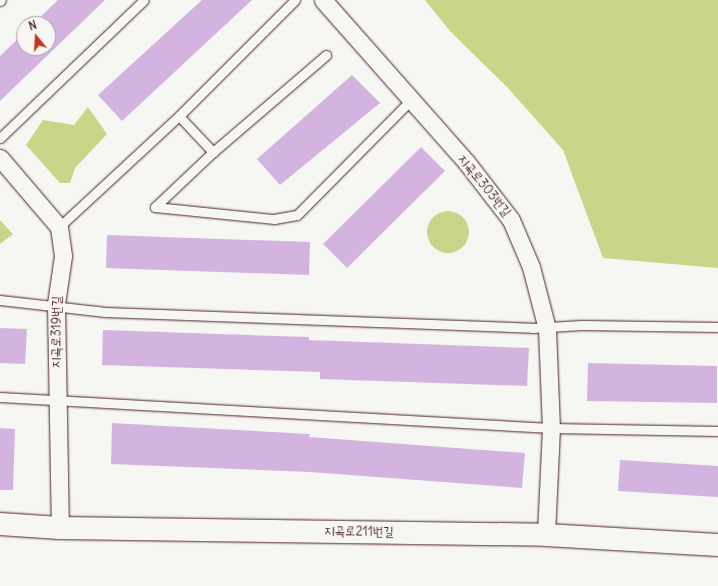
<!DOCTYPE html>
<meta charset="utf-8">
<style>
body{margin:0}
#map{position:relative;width:718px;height:586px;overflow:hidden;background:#f6f6f2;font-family:Delius,"Poor Story",sans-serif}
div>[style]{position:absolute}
.green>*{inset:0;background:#c8d68a}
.round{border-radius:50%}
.building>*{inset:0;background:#d3b4e1}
.roads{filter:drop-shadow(0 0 1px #4a1f2b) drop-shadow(0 0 1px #4a1f2b)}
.service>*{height:9px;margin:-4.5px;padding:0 4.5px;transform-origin:4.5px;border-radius:4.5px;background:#f6f6f2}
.minor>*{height:17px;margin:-8.5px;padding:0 8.5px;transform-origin:8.5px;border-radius:8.5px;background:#f6f6f2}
.secondary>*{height:22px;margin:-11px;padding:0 11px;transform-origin:11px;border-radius:11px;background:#f6f6f2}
span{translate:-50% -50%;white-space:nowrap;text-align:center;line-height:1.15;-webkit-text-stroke:3px #f6f6f2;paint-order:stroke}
.street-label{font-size:13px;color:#4a1f2b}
.north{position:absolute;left:16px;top:16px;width:40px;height:40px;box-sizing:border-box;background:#f6f6f2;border:1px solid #b1a0a2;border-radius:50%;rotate:342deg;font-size:11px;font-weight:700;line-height:16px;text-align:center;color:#4a1f2b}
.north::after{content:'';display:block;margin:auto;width:14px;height:18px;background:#c8321e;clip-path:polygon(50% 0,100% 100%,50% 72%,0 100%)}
</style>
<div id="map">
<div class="green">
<i style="clip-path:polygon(425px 0,718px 0,718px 268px,603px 258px,563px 150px,508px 88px,450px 31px)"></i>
<i style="clip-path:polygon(88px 107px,107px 134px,75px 168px,70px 183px,60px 183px,26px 145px,43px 120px,74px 125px)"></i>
<i class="round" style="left:427px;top:211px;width:42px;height:42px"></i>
<i style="clip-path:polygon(0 220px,13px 234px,0 244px)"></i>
</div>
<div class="building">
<i style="clip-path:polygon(58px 0,105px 0,0 101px,0 56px,24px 33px,24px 48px,48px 48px,48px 24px,33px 24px)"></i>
<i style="clip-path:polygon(202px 0,252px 0,122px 121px,98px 95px)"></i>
<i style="clip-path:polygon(352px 75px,380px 103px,280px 185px,257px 159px)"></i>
<i style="clip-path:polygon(421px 147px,445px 171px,347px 268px,323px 244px)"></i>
<i style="clip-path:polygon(107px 235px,310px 242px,309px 275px,106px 268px)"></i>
<i style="clip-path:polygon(0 328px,27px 329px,25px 364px,0 363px)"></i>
<i style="clip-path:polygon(103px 330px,309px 337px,309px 340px,529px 348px,527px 386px,320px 379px,320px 372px,102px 365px)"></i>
<i style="clip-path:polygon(588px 363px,717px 366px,717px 403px,587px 401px)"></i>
<i style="clip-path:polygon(112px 423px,310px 434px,309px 437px,525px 453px,522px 488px,310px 472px,111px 464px)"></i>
<i style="clip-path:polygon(0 428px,15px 429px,13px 490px,0 490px)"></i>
<i style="clip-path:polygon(620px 460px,718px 466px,718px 497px,618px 491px)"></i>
</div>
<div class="roads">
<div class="service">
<i style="left:0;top:1px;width:1px;rotate:-45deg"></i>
<i style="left:179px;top:116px;width:50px;rotate:46.6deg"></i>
<i style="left:213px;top:152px;width:149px;rotate:-40.6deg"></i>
<i style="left:0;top:138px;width:199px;rotate:-43.8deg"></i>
<i style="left:213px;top:152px;width:80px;rotate:136.5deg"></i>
<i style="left:155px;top:207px;width:120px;rotate:5.8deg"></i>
<i style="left:274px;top:219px;width:23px;rotate:-10deg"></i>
<i style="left:297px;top:215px;width:162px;rotate:-45.3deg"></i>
<i style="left:59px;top:227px;width:163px;rotate:-42.8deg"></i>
<i style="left:179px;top:116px;width:164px;rotate:-45deg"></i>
<i style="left:0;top:300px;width:106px;rotate:6.5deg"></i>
<i style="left:105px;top:312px;width:427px;rotate:2.1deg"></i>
<i style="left:532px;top:328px;width:50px;rotate:-3.4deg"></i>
<i style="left:582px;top:325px;width:136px;rotate:0.8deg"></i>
<i style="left:0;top:397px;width:552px;rotate:3.22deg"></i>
<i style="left:551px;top:428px;width:167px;rotate:1deg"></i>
</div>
<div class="minor">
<i style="left:323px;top:0;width:217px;rotate:48.5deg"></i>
<i style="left:467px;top:163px;width:72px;rotate:52.3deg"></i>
<i style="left:511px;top:220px;width:51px;rotate:66.9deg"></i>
<i style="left:531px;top:267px;width:64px;rotate:75.5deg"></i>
<i style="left:547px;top:329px;width:99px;rotate:87.7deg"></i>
<i style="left:551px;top:428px;width:107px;rotate:92.7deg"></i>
<i style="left:0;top:158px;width:91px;rotate:49.5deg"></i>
<i style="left:59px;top:227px;width:29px;rotate:82deg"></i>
<i style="left:63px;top:256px;width:49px;rotate:98.3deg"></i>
<i style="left:56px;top:304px;width:224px;rotate:89deg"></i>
</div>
<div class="secondary">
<i style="left:0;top:524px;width:60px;rotate:3.8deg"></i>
<i style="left:60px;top:528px;width:486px;rotate:0.8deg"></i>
<i style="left:546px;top:535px;width:172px;rotate:3.3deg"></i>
</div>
</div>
<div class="street-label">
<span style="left:484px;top:186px;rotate:51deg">지곡로303번길</span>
<span style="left:57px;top:332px;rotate:-89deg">지곡로319번길</span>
<span style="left:359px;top:532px;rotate:1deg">지곡로211번길</span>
</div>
<div class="north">N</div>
</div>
